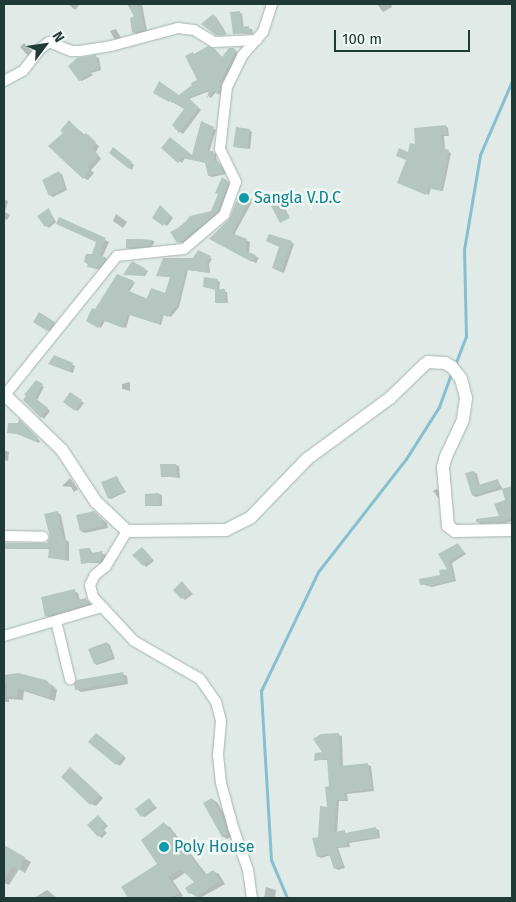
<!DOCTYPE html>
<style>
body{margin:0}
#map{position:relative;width:516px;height:902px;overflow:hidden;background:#e0ebe7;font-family:"Fira Sans",sans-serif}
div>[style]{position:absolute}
.shadow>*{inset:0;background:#0003}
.stream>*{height:2.5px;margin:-1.25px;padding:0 1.25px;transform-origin:1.25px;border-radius:1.25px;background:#87bfd1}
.building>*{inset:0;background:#b5c6c0}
.roads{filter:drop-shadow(0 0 1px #a3b3ae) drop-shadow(0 0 1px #a3b3ae)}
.minor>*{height:10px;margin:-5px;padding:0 5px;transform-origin:5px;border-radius:5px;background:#fff}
.tertiary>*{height:12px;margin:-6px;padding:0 6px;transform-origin:6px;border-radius:6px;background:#fff}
.dots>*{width:14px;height:14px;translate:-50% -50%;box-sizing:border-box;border:2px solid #f0f7f4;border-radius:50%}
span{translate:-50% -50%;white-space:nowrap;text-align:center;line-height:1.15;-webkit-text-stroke:5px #f0f7f4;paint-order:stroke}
.culture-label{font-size:16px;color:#0d838f}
.left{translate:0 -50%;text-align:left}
.frame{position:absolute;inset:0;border:5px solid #203b36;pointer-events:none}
.north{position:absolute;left:20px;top:20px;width:50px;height:50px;-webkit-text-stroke:4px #f0f7f4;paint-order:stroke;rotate:59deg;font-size:14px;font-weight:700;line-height:20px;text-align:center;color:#203b36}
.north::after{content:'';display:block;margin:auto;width:18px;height:22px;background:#203b36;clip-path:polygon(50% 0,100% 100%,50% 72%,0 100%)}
.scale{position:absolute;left:334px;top:30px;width:136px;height:22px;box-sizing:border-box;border:2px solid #203b36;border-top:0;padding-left:6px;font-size:15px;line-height:18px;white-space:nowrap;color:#203b36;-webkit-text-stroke:4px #f0f7f4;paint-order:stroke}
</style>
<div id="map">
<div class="shadow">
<i style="clip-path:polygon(68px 4px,80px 4px,75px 10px)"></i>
<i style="clip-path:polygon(128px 4px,142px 4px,147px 31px,136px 34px,134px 32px,136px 16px)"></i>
<i style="clip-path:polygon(377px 4px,391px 4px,392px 7px,383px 12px)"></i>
<i style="clip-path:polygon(239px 12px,242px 14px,244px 28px,252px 29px,253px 34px,234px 33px)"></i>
<i style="clip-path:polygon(213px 15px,216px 17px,227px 34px,220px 36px,216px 34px)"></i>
<i style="clip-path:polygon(116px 29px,121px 38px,115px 40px,110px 31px)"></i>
<i style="clip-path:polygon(24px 43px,33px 52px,29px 57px,20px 47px)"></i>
<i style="clip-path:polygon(234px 49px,239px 54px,221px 85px,223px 87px,222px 95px,216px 92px,211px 98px,209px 97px,210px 91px,189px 99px,201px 110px,183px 134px,180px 132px,173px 125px,185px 109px,155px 93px,180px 97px,199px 80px,195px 55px,215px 50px,223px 58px)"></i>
<i style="clip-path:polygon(96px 57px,99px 58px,101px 70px,91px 73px,93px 75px,82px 81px,79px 80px)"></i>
<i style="clip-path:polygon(69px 122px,99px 146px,96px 152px,101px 159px,91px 170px,94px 173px,88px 180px,84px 178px,65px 133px)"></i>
<i style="clip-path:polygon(202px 123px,216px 130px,209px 152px,216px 154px,217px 162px,221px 165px,226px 174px,212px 177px,209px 176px,207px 163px,185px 158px,182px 163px,162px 148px,193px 157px)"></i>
<i style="clip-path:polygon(446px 126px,448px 128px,449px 136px,444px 136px,445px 150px,451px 153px,443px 191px,431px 188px,429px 195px,402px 183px,409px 153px)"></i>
<i style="clip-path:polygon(249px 130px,252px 132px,250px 149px,235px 146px)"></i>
<i style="clip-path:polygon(116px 150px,134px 165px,132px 170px,110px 153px)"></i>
<i style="clip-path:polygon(59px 173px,62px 174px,67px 190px,53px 197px,50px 195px)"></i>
<i style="clip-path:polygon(222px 179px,231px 185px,221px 212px,184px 243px,178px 242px,172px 233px,190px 218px,212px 212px,220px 194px)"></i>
<i style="clip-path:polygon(250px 198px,253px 200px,234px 235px,250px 242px,249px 253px,259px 258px,256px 263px,211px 239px)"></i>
<i style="clip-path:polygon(4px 199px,8px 201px,5px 212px,10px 215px,7px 220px,4px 218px)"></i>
<i style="clip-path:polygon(161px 206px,173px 218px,167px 226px,154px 217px)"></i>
<i style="clip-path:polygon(49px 210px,56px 222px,49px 228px,46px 226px)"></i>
<i style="clip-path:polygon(116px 214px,127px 222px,123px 228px,113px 221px)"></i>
<i style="clip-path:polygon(60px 218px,109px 242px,102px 258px,110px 261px,102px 270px,92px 268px,85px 262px,92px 255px,97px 242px)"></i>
<i style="clip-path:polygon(127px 240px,153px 241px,155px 242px,151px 247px,130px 249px,127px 247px)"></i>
<i style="clip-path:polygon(291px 242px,294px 244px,284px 273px,277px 270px)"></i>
<i style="clip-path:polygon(198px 251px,212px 259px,209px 264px,210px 273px,188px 270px,179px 307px,171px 317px,164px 314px,161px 325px,130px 315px,126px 328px,105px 321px,101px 328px,87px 321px,95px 311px,133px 282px,135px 283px,129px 292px,148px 299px,166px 295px,171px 277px,157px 276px,193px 259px)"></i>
<i style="clip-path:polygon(132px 263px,148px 271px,145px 276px,125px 274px)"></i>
<i style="clip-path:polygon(217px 280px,220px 282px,219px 290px,227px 292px,228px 303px,216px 302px,216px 290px,204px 287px)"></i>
<i style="clip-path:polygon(40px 314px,57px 325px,51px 332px,35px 321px)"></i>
<i style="clip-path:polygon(55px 357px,75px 366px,73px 373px,53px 365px)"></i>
<i style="clip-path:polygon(36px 382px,44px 387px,37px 400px,50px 411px,44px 419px,25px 400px)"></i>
<i style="clip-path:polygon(130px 382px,130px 391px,122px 389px,122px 384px)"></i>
<i style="clip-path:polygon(70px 394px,84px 403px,78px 411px,64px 402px)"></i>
<i style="clip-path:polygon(22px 423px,40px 441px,39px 443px,21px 435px,9px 432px)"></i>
<i style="clip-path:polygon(4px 450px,9px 452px,8px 461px,4px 460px)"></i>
<i style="clip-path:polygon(176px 465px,179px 466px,180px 478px,162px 476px)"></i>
<i style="clip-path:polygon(474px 472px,477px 474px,480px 486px,497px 480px,503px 489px,476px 497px,474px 496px,467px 474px)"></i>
<i style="clip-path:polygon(70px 478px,78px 489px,74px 492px,71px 487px,62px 486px)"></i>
<i style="clip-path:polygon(117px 478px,126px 492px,111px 499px,109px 498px)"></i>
<i style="clip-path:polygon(512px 487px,512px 512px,508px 514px,512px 516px,512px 521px,505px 523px,481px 524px,478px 522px,500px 517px,507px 501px,504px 490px)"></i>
<i style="clip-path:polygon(437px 489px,439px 491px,440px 500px,433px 491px)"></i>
<i style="clip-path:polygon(159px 494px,162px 495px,162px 506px,146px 506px,146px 495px)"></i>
<i style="clip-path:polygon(93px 512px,107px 523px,108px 528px,85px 533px,81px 531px)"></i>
<i style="clip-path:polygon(58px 513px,61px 515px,66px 540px,69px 542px,69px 561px,50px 557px,50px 549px,4px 549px,4px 544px,47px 544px,51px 537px)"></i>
<i style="clip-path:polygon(458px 545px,466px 554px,452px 563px,456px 581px,432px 587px,421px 584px,442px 576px,450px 570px,440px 555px)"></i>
<i style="clip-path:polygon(90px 549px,93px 554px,106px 554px,103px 563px,82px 563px)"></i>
<i style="clip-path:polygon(145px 550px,154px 561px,146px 567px,144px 565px)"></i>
<i style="clip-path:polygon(182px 583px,193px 594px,185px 600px,175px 590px)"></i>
<i style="clip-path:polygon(74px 591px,78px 593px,80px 601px,86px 599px,92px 606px,51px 618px,47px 616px)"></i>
<i style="clip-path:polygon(107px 643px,110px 645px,115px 659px,97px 665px,95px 664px)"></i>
<i style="clip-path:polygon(18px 674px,52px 685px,57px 690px,55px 701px,24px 691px,23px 700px,9px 699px,9px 702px,4px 702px,4px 676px)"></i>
<i style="clip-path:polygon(122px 674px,127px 676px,128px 684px,81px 692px,76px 689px)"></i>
<i style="clip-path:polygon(339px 735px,342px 736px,343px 767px,368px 765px,371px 766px,374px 791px,347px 794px,348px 801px,339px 801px,337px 833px,348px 834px,376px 829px,379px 830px,380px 838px,349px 843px,350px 847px,338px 848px,345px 868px,338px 870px,335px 868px,331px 855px,321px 858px,318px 856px,320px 838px,328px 808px,330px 788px,329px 760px,316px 760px)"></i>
<i style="clip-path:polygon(100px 736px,126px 758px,120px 766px,117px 764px)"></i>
<i style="clip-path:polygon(75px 772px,103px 798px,96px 806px,91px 804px)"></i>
<i style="clip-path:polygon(212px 799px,217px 802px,228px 821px,232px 836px,227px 839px,222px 836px)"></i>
<i style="clip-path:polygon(149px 800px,157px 808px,145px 817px,142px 816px)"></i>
<i style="clip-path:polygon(98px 816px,108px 826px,104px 830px,107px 833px,102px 838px,99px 836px)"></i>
<i style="clip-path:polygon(164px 824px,170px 827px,207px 875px,213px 871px,219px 874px,225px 884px,200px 898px,190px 893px,196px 883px,186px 872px,173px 881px,183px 896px,180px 898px,130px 898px,123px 888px,159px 864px)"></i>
<i style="clip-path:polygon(4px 847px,31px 862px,25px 873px,19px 869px,9px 885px,4px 883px)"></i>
<i style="clip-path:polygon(266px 887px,276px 890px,275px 898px,264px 898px)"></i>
<i style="clip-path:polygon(47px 890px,57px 898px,34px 898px)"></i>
</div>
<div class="stream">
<i style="left:455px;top:365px;width:30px;rotate:-69deg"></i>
<i style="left:466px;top:337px;width:87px;rotate:-91.3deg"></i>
<i style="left:464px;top:250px;width:96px;rotate:-80.4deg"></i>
<i style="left:480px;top:155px;width:81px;rotate:-66.6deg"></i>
<i style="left:287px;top:898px;width:41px;rotate:-112.8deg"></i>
<i style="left:271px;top:860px;width:169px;rotate:-93.4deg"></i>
<i style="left:261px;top:691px;width:132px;rotate:-64.4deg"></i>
<i style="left:318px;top:572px;width:143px;rotate:-52.1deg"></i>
<i style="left:406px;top:459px;width:62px;rotate:-57.6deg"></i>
<i style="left:439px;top:407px;width:35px;rotate:-70deg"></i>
</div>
<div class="building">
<i style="clip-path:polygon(127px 4px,138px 4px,145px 30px,132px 33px,130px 18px,134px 16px)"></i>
<i style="clip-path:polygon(240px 11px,242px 27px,249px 26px,250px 33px,233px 34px,230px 12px)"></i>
<i style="clip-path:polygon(213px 14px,225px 33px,221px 35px,216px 35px,201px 24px)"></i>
<i style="clip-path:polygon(208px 46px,215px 49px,222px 57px,229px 48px,234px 48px,236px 52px,219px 83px,221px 84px,219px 95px,213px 91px,207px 98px,209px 90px,188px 97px,199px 108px,179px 133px,172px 125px,184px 109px,174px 102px,171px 103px,171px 100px,169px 102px,153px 93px,159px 81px,179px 95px,192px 85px,191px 83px,197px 80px,185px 56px,193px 52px,194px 54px)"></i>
<i style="clip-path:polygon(96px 55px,99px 68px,90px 72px,91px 73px,79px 81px,68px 66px,77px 58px)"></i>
<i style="clip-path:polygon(69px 120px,84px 136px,86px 133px,96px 142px,92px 148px,98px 156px,88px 167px,90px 170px,83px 179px,48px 146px,63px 133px,60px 131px)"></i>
<i style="clip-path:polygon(201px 121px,214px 127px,207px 151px,213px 151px,215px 162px,218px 161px,224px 173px,208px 176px,205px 163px,182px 158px,178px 163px,161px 148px,170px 137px,192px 155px)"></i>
<i style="clip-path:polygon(446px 125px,447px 135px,441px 135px,443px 148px,449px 150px,441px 191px,428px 188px,426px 195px,397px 183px,406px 160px,396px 156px,399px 148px,408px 152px,410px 143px,415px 144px,414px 128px)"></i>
<i style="clip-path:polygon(236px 127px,250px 129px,247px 149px,233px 147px)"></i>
<i style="clip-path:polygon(113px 147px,132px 162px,129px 169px,109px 153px)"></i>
<i style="clip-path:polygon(59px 171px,65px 188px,49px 196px,42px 180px)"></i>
<i style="clip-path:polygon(222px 177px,229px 182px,218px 211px,181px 242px,177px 243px,170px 232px,182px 226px,190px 216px,211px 211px,218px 194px,215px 193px)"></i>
<i style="clip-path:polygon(240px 192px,251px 197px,232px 233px,247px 239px,246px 251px,256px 255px,252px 262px,209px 239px,230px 218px)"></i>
<i style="clip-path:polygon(281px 199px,290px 218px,280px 223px,270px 204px)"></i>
<i style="clip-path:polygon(160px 205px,171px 216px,163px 226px,152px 218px)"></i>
<i style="clip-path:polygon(49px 208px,54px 221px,45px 227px,37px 216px)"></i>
<i style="clip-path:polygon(59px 217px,106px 238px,99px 255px,107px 258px,98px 269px,87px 267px,88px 263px,84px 262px,86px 254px,92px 254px,96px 242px,56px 224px)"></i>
<i style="clip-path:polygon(269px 234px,292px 241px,281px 272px,272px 268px,279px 247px,266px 241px)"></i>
<i style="clip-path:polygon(126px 239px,141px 239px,153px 240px,148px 246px,126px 248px)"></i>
<i style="clip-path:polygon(198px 250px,211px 256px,207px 262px,208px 273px,186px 269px,177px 305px,168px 317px,162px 314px,159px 324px,127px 314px,123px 328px,102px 320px,98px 328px,86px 321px,92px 308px,95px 309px,117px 274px,134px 281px,127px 290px,145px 298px,147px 298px,151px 288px,165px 293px,170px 277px,156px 276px,163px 258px,193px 258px)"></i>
<i style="clip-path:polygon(132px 261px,146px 269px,142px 276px,123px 275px)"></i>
<i style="clip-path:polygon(204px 277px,218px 279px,217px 289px,225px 289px,225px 303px,215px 303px,215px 289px,203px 287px)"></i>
<i style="clip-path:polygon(39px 312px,55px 322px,47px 331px,33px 322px)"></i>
<i style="clip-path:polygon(54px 355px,73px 363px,70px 372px,48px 364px)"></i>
<i style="clip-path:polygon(36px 380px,43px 384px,35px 398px,48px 408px,41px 418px,23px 400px,26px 396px,24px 395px)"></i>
<i style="clip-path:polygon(70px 392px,82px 400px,75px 411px,63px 402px)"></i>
<i style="clip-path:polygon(19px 419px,38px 438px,36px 442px,17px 434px,7px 433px,8px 423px,18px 423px)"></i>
<i style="clip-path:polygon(160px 464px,176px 464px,178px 477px,161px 477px)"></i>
<i style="clip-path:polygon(474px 471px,478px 485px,498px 479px,500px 487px,472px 496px,465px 473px)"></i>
<i style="clip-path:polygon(117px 476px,124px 491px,108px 499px,101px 482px)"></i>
<i style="clip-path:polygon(512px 486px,512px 518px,501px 522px,476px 522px,476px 519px,499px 516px,494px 504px,505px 500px,502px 489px)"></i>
<i style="clip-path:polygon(159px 493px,160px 505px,145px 506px,145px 494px)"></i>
<i style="clip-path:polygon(58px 511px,63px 538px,66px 539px,66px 560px,48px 558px,49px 548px,4px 549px,4px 543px,47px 543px,50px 537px,44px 514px)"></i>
<i style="clip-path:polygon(94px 511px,102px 519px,104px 526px,80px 531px,76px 515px)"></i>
<i style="clip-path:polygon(458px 543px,464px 552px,450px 561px,454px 580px,429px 586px,428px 584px,420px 585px,419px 579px,440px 575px,439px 570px,447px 569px,438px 554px)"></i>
<i style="clip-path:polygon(142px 547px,152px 559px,143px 566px,132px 555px)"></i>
<i style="clip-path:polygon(90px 548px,91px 553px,103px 551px,101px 561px,81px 564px,79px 549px)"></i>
<i style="clip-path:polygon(182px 581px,191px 592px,181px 599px,173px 590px)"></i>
<i style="clip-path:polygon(75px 589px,77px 600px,86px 598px,88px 604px,45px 617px,41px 597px)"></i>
<i style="clip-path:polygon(107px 642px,113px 657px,94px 664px,88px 649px)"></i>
<i style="clip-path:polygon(123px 672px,124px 681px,75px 690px,74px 684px,77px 680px)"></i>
<i style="clip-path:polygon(18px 673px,46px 680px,52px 686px,49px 698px,18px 688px,17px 697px,6px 696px,7px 684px,4px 684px,4px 675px)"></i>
<i style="clip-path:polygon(96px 733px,124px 756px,116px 765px,88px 742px)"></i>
<i style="clip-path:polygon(339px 733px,340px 766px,368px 763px,372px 789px,344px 793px,345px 800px,336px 800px,334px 832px,345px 830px,345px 833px,376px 827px,378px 837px,347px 842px,347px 846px,336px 847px,343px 866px,334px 869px,329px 854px,317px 857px,312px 838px,318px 837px,320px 806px,327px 807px,325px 787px,329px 786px,327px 759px,314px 761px,315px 753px,322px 752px,313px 739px,321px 734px)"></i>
<i style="clip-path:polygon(70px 767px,100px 795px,90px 805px,61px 777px)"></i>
<i style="clip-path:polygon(149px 798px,155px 806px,141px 817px,135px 809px)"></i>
<i style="clip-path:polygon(212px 798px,223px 817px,228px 834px,222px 837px,203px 803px)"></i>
<i style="clip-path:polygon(98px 815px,106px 824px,102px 827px,105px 831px,98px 837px,87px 825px)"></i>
<i style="clip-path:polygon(164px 822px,205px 875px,213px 870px,220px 881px,196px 897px,192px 892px,189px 894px,185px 888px,194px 882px,181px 869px,168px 877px,179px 893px,170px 898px,128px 898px,121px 887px,157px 864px,141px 840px)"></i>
<i style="clip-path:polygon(4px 845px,25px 857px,19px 870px,13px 866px,4px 880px)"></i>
</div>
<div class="roads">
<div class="minor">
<i style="left:4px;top:81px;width:21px;rotate:-28deg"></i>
<i style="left:23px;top:71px;width:28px;rotate:-52deg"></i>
<i style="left:40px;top:49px;width:11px;rotate:-38deg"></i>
<i style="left:49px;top:42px;width:24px;rotate:22deg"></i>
<i style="left:71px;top:51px;width:9px"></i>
<i style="left:80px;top:51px;width:31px;rotate:-9deg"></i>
<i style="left:111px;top:46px;width:69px;rotate:-15deg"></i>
<i style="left:178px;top:28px;width:16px;rotate:7deg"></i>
<i style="left:194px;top:30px;width:23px;rotate:31deg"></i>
<i style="left:214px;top:42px;width:43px;rotate:-2.7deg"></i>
<i style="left:4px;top:396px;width:180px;rotate:-51.1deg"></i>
<i style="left:117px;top:256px;width:67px;rotate:-6deg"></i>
<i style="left:184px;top:249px;width:52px;rotate:-40.4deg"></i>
<i style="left:224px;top:215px;width:35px;rotate:-70deg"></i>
<i style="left:236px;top:182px;width:37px;rotate:-116deg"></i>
<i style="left:220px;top:149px;width:62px;rotate:-83.6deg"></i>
<i style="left:227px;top:87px;width:34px;rotate:-64deg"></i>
<i style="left:242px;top:56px;width:32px;rotate:-49deg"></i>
<i style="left:263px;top:32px;width:29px;rotate:-72deg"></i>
<i style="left:127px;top:531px;width:41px;rotate:121deg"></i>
<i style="left:106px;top:566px;width:14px;rotate:141deg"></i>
<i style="left:95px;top:575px;width:11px;rotate:117deg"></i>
<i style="left:90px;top:585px;width:12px;rotate:76deg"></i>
<i style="left:93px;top:597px;width:60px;rotate:47deg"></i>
<i style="left:134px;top:641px;width:76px;rotate:29.9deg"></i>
<i style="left:200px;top:679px;width:28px;rotate:55deg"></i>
<i style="left:216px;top:702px;width:20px;rotate:75deg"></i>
<i style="left:221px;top:721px;width:34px;rotate:95deg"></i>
<i style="left:218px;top:755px;width:28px;rotate:84deg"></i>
<i style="left:221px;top:783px;width:46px;rotate:74.7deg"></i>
<i style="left:233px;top:827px;width:46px;rotate:70.8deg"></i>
<i style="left:248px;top:870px;width:28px;rotate:82deg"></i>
<i style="left:4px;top:536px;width:39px;rotate:1deg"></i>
<i style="left:56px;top:621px;width:60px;rotate:76.4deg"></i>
<i style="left:4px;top:636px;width:102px;rotate:-16.5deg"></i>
</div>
<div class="tertiary">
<i style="left:4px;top:394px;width:81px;rotate:44deg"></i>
<i style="left:62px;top:450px;width:62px;rotate:56.8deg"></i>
<i style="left:96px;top:502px;width:42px;rotate:43.1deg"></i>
<i style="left:127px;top:531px;width:99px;rotate:-0.6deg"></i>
<i style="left:226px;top:530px;width:28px;rotate:-27deg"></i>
<i style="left:251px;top:517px;width:81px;rotate:-46deg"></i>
<i style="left:307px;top:459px;width:103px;rotate:-36.3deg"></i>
<i style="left:390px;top:398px;width:47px;rotate:-44.1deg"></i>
<i style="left:424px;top:365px;width:5px;rotate:-37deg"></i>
<i style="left:428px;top:362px;width:17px;rotate:3deg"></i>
<i style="left:445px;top:363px;width:8px;rotate:30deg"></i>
<i style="left:452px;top:367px;width:15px;rotate:53deg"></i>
<i style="left:461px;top:379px;width:20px;rotate:75deg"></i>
<i style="left:466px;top:398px;width:22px;rotate:98deg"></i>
<i style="left:463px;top:420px;width:40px;rotate:115deg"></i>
<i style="left:446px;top:456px;width:11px;rotate:105deg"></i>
<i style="left:443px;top:467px;width:59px;rotate:85.2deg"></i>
<i style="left:448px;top:526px;width:9px;rotate:36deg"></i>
<i style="left:455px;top:531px;width:57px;rotate:-1deg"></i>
</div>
</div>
<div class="dots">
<i style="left:244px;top:198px;background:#0f9aa8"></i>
<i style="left:164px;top:847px;background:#0f9aa8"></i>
</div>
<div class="culture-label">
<span class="left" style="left:254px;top:198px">Sangla V.D.C</span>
<span class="left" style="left:174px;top:847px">Poly House</span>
</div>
<div class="frame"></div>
<div class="north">N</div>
<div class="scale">100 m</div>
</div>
